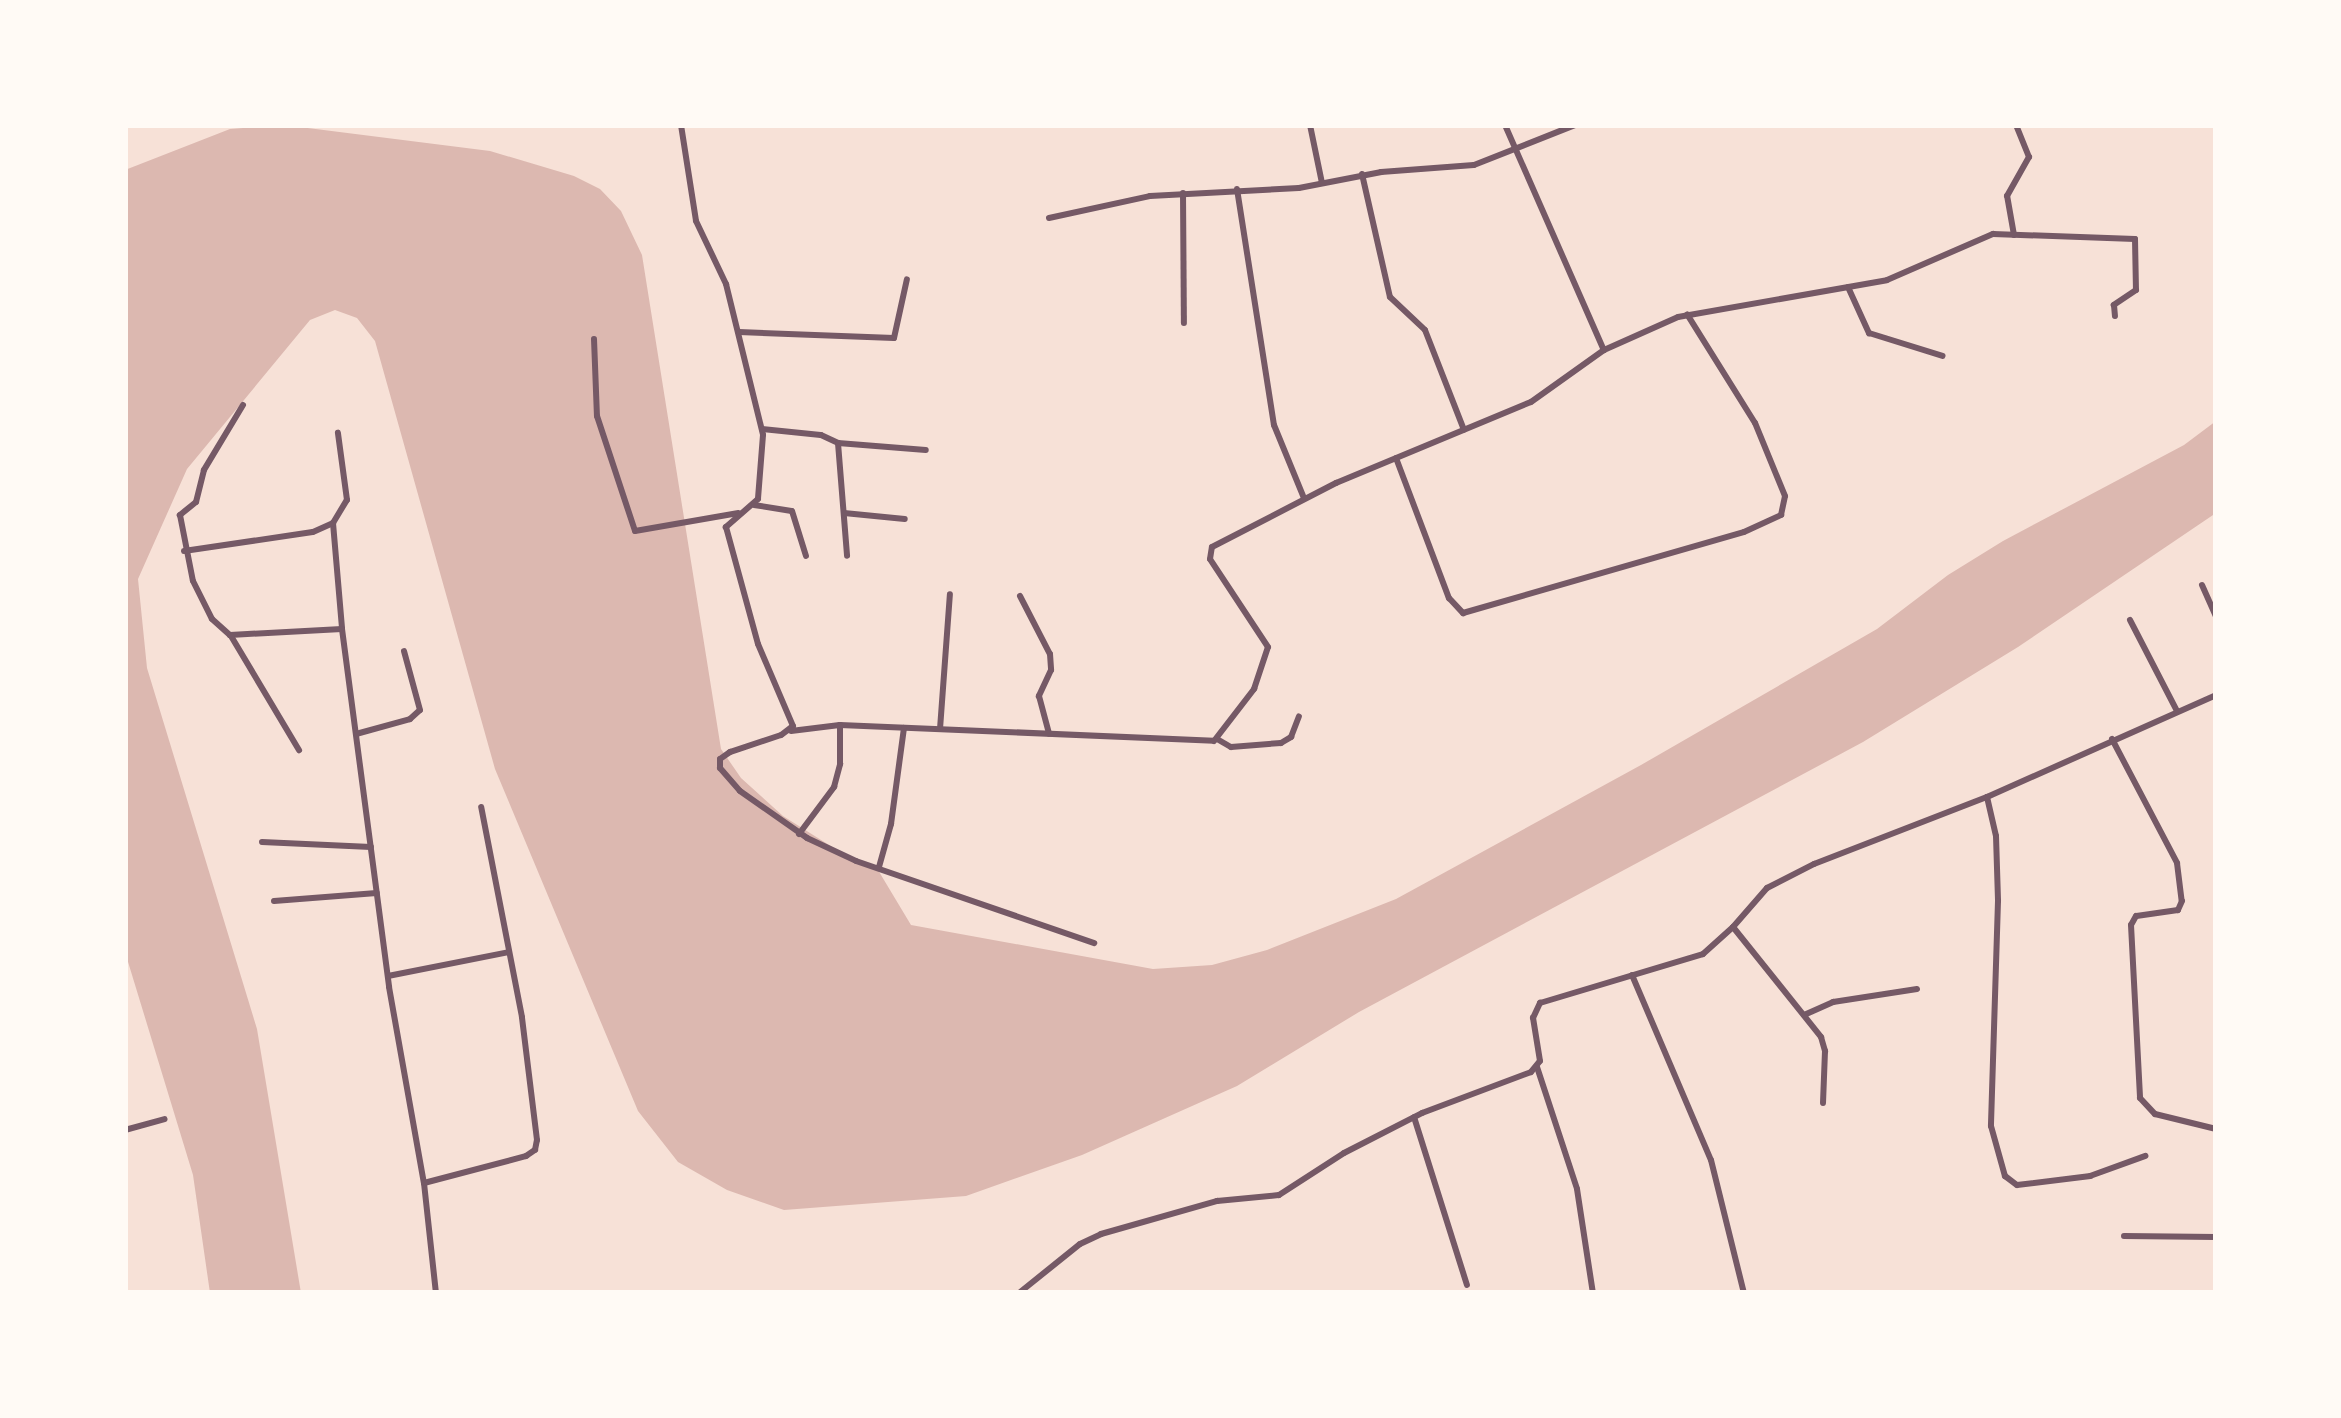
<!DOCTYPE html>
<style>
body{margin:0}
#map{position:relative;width:2341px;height:1418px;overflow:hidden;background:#f7e1d7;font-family:Quicksand,sans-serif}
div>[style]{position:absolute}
.water>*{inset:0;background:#dcb8b0}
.minor>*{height:6px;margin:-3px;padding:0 3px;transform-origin:3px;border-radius:3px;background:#755966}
span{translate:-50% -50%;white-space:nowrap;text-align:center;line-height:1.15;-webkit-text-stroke:8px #fffaf5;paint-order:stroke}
.frame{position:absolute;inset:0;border:128px solid #fffaf5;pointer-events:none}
</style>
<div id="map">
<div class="water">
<i style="clip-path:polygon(284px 125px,490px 151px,574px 176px,600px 189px,621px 211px,642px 255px,721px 749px,741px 778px,783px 816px,856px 862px,878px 870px,911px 925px,1153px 969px,1212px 965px,1267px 950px,1396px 899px,1641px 765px,1877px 629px,1948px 575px,2003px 541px,2184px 445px,2216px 421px,2216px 513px,2018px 647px,1863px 742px,1359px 1012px,1237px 1086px,1082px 1155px,966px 1196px,784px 1210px,727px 1190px,678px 1162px,638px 1111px,495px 769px,375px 341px,357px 318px,335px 310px,310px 320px,187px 469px,138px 579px,147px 668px,257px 1029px,301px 1293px,210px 1293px,193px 1175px,125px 952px,125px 170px,230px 129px)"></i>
</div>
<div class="minor">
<i style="left:681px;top:125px;width:97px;rotate:81.1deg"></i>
<i style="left:696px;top:221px;width:70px;rotate:64.5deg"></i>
<i style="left:726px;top:284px;width:155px;rotate:76.2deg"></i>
<i style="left:763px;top:435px;width:64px;rotate:94.5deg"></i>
<i style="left:758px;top:499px;width:43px;rotate:138.8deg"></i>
<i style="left:726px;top:527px;width:121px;rotate:74.7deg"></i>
<i style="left:758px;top:644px;width:89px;rotate:66.9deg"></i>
<i style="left:793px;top:726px;width:15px;rotate:143deg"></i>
<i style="left:781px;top:735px;width:54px;rotate:161.6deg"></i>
<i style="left:730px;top:752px;width:12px;rotate:145deg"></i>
<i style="left:720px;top:759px;width:9px;rotate:90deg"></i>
<i style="left:720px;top:768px;width:30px;rotate:49deg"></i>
<i style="left:740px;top:791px;width:82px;rotate:35deg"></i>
<i style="left:807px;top:838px;width:54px;rotate:25.1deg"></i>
<i style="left:856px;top:861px;width:252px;rotate:19deg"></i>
<i style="left:1310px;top:125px;width:59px;rotate:78.3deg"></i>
<i style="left:1505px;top:125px;width:246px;rotate:66.3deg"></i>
<i style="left:1362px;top:174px;width:126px;rotate:77.2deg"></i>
<i style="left:1390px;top:297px;width:48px;rotate:43.3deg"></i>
<i style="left:1425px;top:330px;width:107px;rotate:68.7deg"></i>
<i style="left:1237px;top:189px;width:239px;rotate:81.1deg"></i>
<i style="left:1274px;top:425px;width:79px;rotate:67.7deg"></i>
<i style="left:1183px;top:193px;width:130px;rotate:89.6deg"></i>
<i style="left:1049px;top:218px;width:103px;rotate:-12.3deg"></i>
<i style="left:1150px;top:196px;width:149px;rotate:-3.1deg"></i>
<i style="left:1299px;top:188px;width:84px;rotate:-11deg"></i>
<i style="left:1381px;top:172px;width:93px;rotate:-4.3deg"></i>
<i style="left:1474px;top:165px;width:109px;rotate:-21.6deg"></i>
<i style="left:2014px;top:235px;width:40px;rotate:-100deg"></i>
<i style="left:2007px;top:196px;width:45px;rotate:-60.6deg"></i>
<i style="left:2029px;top:157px;width:35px;rotate:-112deg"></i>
<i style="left:1848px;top:287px;width:51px;rotate:65.5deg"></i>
<i style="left:1869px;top:333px;width:77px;rotate:17.3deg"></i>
<i style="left:739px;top:332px;width:155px;rotate:2.2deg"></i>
<i style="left:894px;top:338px;width:60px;rotate:-77.6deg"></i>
<i style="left:594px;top:339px;width:77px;rotate:87.8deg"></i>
<i style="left:597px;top:416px;width:121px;rotate:71.7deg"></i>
<i style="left:635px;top:531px;width:105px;rotate:-9.9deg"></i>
<i style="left:243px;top:405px;width:76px;rotate:121deg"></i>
<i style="left:204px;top:470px;width:33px;rotate:104deg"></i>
<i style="left:196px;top:502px;width:21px;rotate:141deg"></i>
<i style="left:180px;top:515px;width:67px;rotate:78.9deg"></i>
<i style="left:193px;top:581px;width:42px;rotate:63.4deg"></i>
<i style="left:212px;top:619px;width:24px;rotate:42deg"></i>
<i style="left:230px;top:635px;width:112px;rotate:-3.1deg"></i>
<i style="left:762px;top:429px;width:59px;rotate:5.8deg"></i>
<i style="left:821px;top:435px;width:19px;rotate:25deg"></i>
<i style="left:838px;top:443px;width:113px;rotate:85.4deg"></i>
<i style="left:838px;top:443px;width:88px;rotate:4.5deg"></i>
<i style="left:1396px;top:458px;width:150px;rotate:69.3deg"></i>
<i style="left:1449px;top:598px;width:21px;rotate:47deg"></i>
<i style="left:1463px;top:613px;width:292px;rotate:-16.1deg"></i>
<i style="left:1744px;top:532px;width:41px;rotate:-24.7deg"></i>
<i style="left:1781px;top:515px;width:19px;rotate:-78deg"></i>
<i style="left:1785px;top:496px;width:79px;rotate:-112.3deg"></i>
<i style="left:1755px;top:423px;width:128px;rotate:-122deg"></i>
<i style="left:754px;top:505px;width:38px;rotate:9deg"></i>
<i style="left:792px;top:511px;width:47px;rotate:72.7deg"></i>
<i style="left:844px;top:513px;width:61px;rotate:5.6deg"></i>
<i style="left:333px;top:523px;width:106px;rotate:85.1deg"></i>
<i style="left:342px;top:629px;width:361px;rotate:82.5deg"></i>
<i style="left:389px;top:987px;width:199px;rotate:79.9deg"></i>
<i style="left:424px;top:1183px;width:111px;rotate:83.8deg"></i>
<i style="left:184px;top:551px;width:130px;rotate:-8.4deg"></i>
<i style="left:313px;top:532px;width:22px;rotate:-24deg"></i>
<i style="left:333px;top:523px;width:27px;rotate:-59deg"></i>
<i style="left:347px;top:500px;width:68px;rotate:-97.7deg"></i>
<i style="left:2202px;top:585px;width:35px;rotate:66deg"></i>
<i style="left:1020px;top:596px;width:65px;rotate:62.7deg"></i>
<i style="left:1050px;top:654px;width:16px;rotate:86deg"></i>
<i style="left:1051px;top:670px;width:29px;rotate:115deg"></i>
<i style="left:1039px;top:696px;width:39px;rotate:75deg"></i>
<i style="left:2130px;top:620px;width:102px;rotate:62.7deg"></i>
<i style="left:231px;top:636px;width:133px;rotate:59.2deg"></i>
<i style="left:940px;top:729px;width:135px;rotate:-85.8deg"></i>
<i style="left:791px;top:731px;width:49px;rotate:-7deg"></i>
<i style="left:840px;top:725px;width:374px;rotate:2.4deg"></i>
<i style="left:1214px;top:741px;width:66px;rotate:-52.4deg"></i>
<i style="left:1254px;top:689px;width:44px;rotate:-71.6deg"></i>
<i style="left:1268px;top:647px;width:105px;rotate:-123.4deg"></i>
<i style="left:1210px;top:559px;width:12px;rotate:-81deg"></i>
<i style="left:1212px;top:547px;width:140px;rotate:-27.3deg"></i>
<i style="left:1336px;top:483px;width:211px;rotate:-22.6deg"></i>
<i style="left:1531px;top:402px;width:90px;rotate:-35.5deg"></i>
<i style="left:1604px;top:350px;width:81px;rotate:-24deg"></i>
<i style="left:1678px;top:317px;width:212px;rotate:-10deg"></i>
<i style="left:1887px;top:280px;width:116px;rotate:-23.5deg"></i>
<i style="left:1993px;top:234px;width:142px;rotate:2deg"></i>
<i style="left:2135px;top:239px;width:51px;rotate:88.9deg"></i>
<i style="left:2136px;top:290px;width:27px;rotate:146deg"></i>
<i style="left:2114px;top:305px;width:11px;rotate:85deg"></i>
<i style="left:356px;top:734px;width:56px;rotate:-15.5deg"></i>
<i style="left:410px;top:719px;width:13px;rotate:-42deg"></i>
<i style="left:420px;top:710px;width:61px;rotate:-105.2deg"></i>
<i style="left:1217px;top:739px;width:16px;rotate:30deg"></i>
<i style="left:1231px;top:747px;width:50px;rotate:-4.6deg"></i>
<i style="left:1281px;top:743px;width:12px;rotate:-31deg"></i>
<i style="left:1291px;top:737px;width:22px;rotate:-69deg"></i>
<i style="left:2112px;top:739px;width:140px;rotate:62.3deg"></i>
<i style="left:2177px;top:863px;width:38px;rotate:83deg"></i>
<i style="left:2182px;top:901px;width:10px;rotate:114deg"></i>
<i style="left:2178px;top:910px;width:42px;rotate:171.9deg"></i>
<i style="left:2136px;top:916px;width:10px;rotate:119deg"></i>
<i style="left:2131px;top:925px;width:173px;rotate:87deg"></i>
<i style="left:2140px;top:1098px;width:22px;rotate:47deg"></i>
<i style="left:2155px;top:1114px;width:63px;rotate:13.8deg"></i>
<i style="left:1987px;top:797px;width:40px;rotate:77deg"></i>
<i style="left:1996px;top:836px;width:65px;rotate:88.2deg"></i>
<i style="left:1998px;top:901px;width:225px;rotate:91.8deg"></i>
<i style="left:1991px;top:1126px;width:52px;rotate:74.4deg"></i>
<i style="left:2005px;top:1176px;width:15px;rotate:37deg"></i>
<i style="left:2017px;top:1185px;width:74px;rotate:-7deg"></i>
<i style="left:2090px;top:1176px;width:59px;rotate:-20deg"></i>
<i style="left:799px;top:834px;width:59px;rotate:-53.3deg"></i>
<i style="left:834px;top:787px;width:24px;rotate:-75deg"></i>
<i style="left:840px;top:764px;width:39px;rotate:-90deg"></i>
<i style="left:262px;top:842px;width:109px;rotate:2.6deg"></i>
<i style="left:879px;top:867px;width:45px;rotate:-74.4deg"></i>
<i style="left:891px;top:824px;width:97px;rotate:-82.3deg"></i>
<i style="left:274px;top:901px;width:103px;rotate:-4.4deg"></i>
<i style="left:1733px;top:927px;width:141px;rotate:51.3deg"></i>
<i style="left:1821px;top:1037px;width:15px;rotate:74deg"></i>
<i style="left:1825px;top:1051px;width:52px;rotate:92.2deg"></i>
<i style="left:1632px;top:975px;width:201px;rotate:66.9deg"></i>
<i style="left:1711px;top:1160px;width:137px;rotate:76.1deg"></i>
<i style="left:388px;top:976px;width:123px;rotate:-11.2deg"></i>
<i style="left:1804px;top:1015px;width:32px;rotate:-24deg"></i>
<i style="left:1833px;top:1002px;width:85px;rotate:-8.8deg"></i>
<i style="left:1537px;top:1067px;width:128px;rotate:71.8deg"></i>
<i style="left:1577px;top:1189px;width:105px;rotate:81.3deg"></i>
<i style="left:1414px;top:1117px;width:176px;rotate:72.5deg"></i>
<i style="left:125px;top:1130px;width:41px;rotate:-15.4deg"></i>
<i style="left:424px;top:1183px;width:106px;rotate:-14.8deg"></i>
<i style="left:526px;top:1156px;width:11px;rotate:-34deg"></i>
<i style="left:535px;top:1150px;width:10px;rotate:-79deg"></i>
<i style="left:537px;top:1140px;width:124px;rotate:-97deg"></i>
<i style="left:522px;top:1017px;width:214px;rotate:-101deg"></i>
<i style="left:2124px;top:1236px;width:92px;rotate:0.6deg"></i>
<i style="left:1019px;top:1293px;width:78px;rotate:-38.8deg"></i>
<i style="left:1080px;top:1244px;width:23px;rotate:-25deg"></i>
<i style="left:1101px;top:1234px;width:121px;rotate:-15.9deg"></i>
<i style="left:1217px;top:1201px;width:62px;rotate:-5.5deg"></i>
<i style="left:1279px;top:1195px;width:77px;rotate:-32.9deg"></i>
<i style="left:1344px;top:1153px;width:88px;rotate:-27.1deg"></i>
<i style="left:1422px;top:1113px;width:116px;rotate:-20.6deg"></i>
<i style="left:1531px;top:1072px;width:14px;rotate:-51deg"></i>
<i style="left:1540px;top:1061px;width:44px;rotate:-99.2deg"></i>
<i style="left:1533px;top:1018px;width:17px;rotate:-65deg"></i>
<i style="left:1540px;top:1003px;width:170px;rotate:-16.7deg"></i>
<i style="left:1703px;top:954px;width:40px;rotate:-42deg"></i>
<i style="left:1733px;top:927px;width:52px;rotate:-48.9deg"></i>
<i style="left:1767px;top:888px;width:53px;rotate:-27.1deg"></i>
<i style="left:1814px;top:864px;width:186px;rotate:-21.2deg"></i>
<i style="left:1987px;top:797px;width:251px;rotate:-24deg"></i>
</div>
<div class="frame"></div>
</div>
